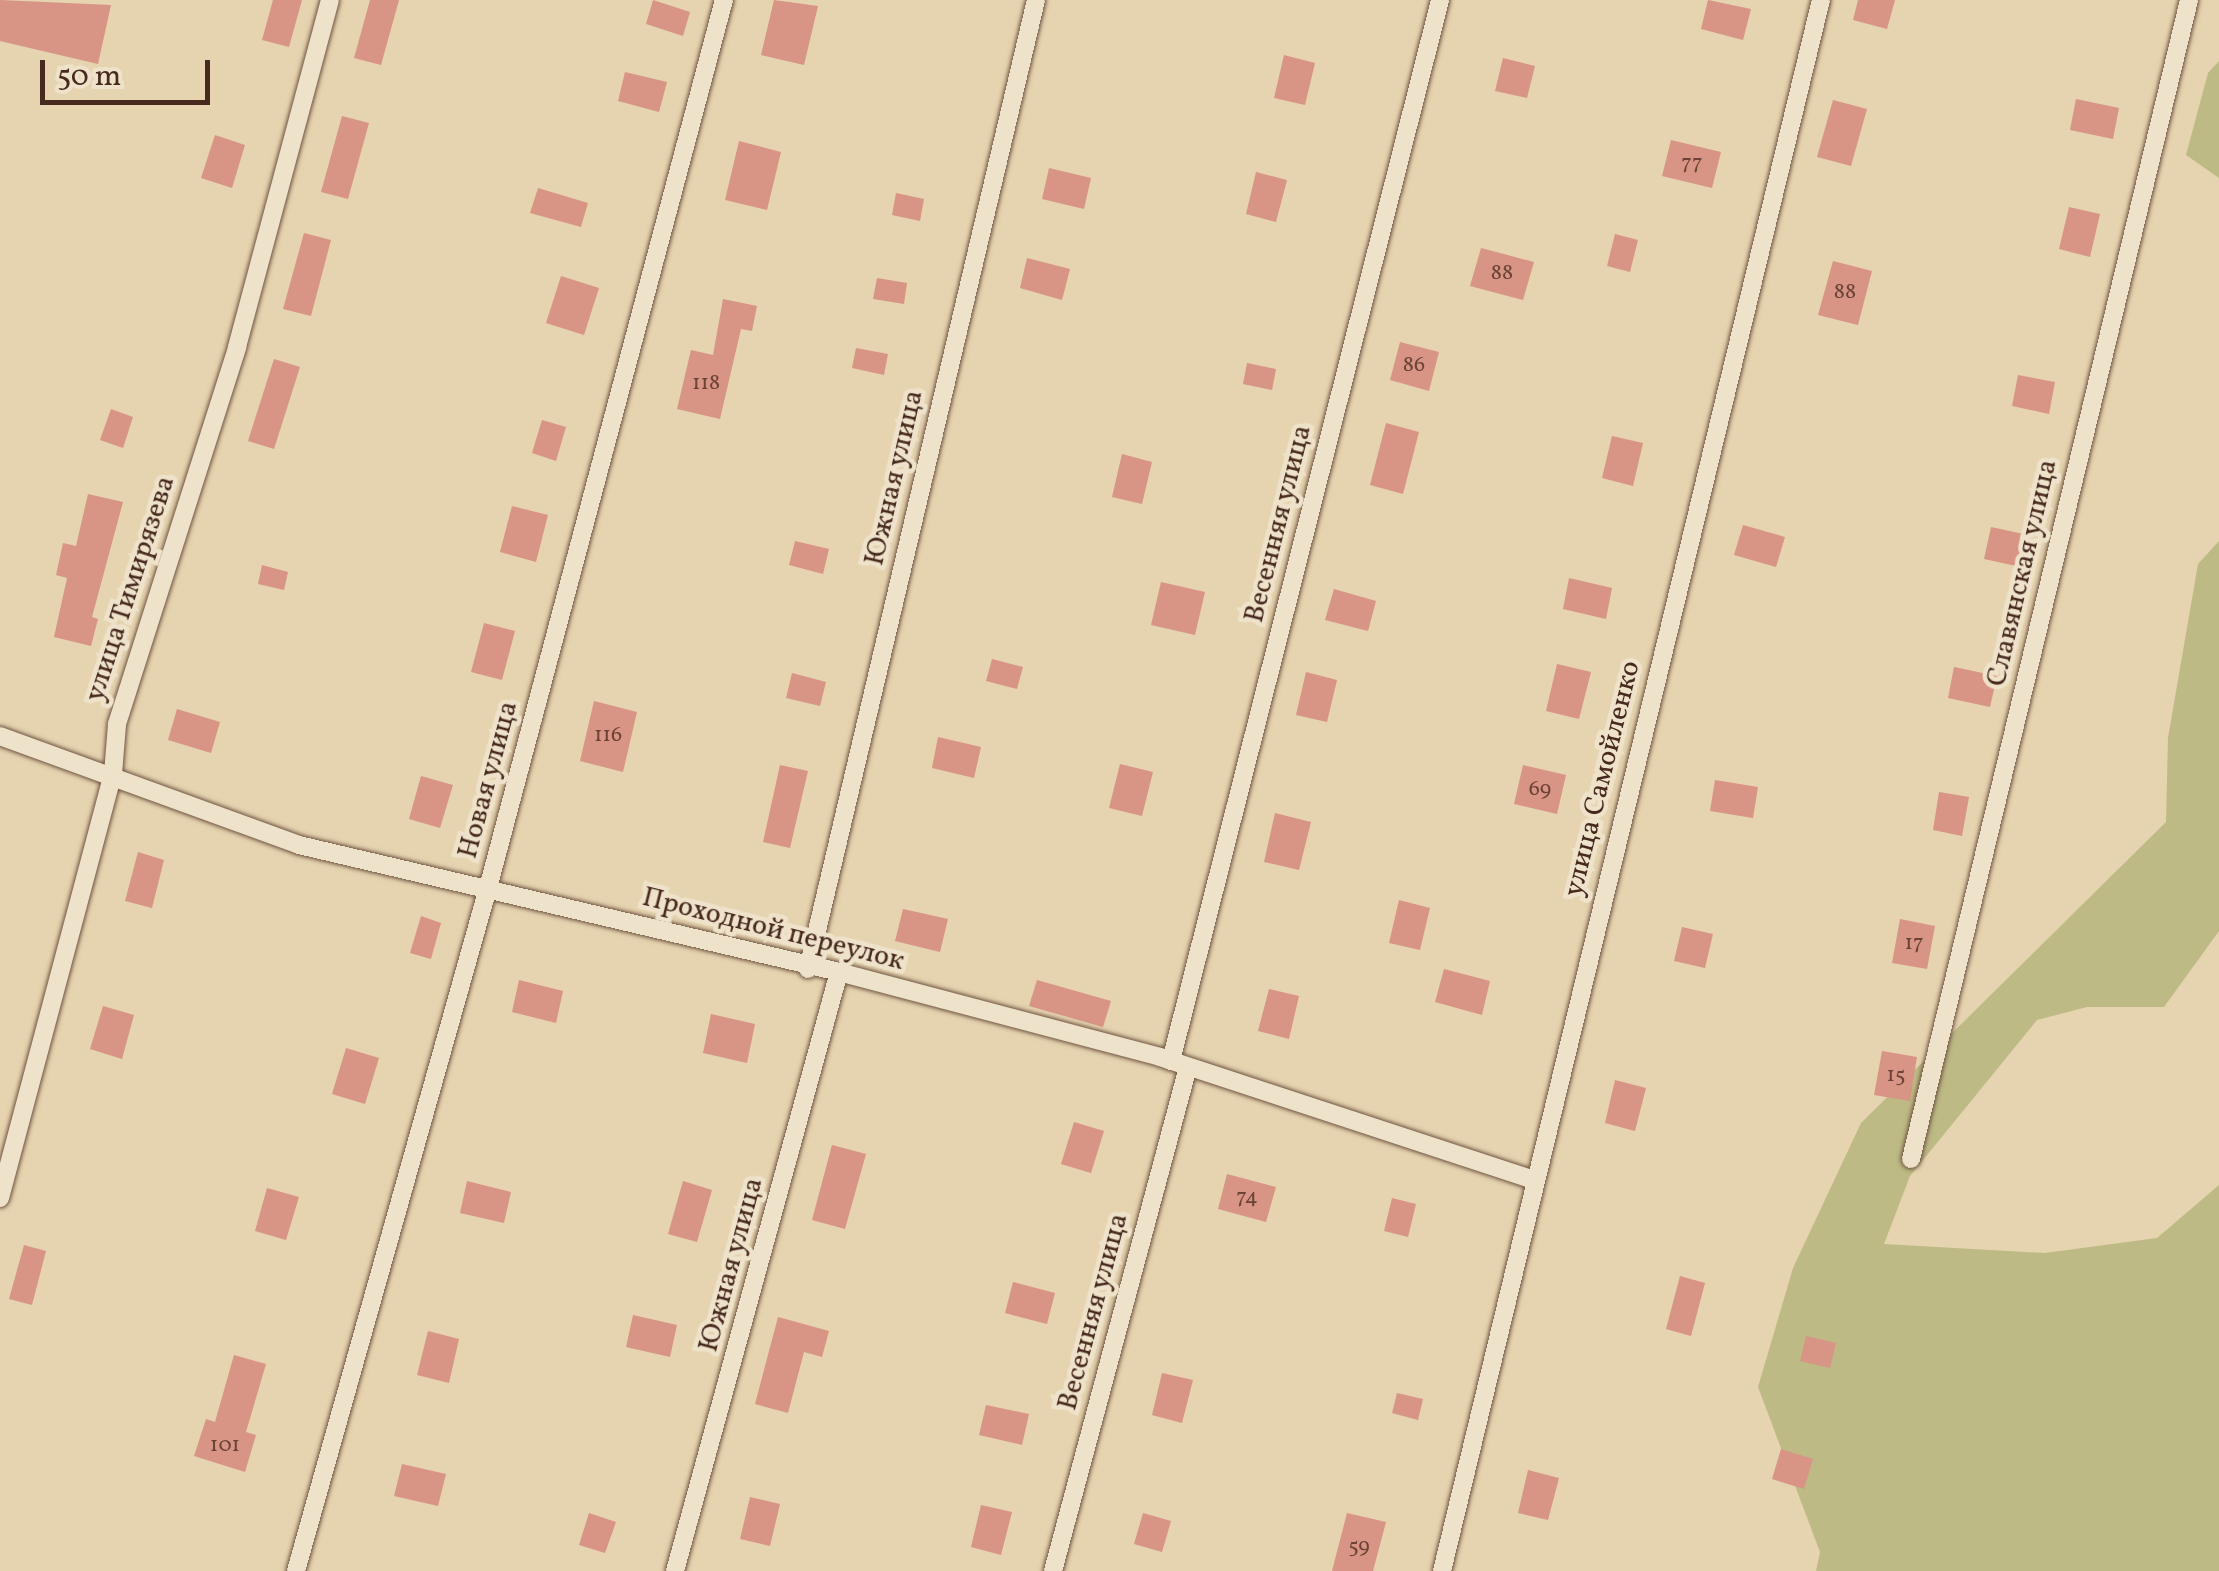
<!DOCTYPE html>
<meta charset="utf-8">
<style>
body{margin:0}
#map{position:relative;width:2219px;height:1571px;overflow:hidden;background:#e6d3af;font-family:Vollkorn,serif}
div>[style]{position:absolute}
.green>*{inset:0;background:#bdba85}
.building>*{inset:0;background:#d89484}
.roads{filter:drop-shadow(0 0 2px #6f5442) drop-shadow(0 0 2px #6f5442)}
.street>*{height:18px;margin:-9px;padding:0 9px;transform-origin:9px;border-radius:9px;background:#efe2cb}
span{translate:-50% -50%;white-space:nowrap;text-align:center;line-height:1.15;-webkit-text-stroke:9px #efe2cb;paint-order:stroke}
.number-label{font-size:22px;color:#6b4437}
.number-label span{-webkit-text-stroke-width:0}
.street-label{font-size:28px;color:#472a1d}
.scale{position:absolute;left:40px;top:60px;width:170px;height:45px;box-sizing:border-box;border:5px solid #472a1d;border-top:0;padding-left:12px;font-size:30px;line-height:35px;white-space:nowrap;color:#472a1d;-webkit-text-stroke:8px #efe2cb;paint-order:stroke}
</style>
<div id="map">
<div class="green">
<i style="clip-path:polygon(2219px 61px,2219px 178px,2186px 155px,2208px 73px)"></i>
<i style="clip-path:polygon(2219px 541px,2219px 931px,2164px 1007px,2087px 1007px,2037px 1020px,1910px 1176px,1884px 1244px,2045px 1253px,2157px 1238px,2219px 1185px,2219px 1571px,1816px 1571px,1820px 1552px,1758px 1387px,1793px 1268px,1861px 1123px,2166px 822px,2168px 738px,2198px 564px)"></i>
</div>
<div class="building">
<i style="clip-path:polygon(0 0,111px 5px,98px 64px,0 41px)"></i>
<i style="clip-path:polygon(273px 0,302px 0,289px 47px,262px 40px)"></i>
<i style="clip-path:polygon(370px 0,399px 0,381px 65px,354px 58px)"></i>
<i style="clip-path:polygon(653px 0,690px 12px,683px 36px,646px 24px)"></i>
<i style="clip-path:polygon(774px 0,818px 6px,804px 65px,761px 55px)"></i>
<i style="clip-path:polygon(1708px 0,1751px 9px,1743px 40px,1701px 29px)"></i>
<i style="clip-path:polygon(1858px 0,1895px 0,1887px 29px,1853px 20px)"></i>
<i style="clip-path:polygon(1284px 55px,1315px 63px,1305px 105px,1274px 98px)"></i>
<i style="clip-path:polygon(1503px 58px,1535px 66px,1527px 98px,1495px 91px)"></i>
<i style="clip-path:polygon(625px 72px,667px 82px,659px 112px,618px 101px)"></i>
<i style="clip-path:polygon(2076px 99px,2119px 108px,2113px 139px,2070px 130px)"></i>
<i style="clip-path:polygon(1833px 100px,1867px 109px,1851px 166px,1817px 157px)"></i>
<i style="clip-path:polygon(342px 116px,369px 123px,348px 199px,321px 192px)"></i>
<i style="clip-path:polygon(215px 135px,245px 145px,232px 188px,201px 178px)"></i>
<i style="clip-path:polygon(1671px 140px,1721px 152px,1712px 188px,1662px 176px)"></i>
<i style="clip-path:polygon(739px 141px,781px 152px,767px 210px,725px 200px)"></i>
<i style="clip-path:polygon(1049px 168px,1091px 178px,1084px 209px,1042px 199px)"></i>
<i style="clip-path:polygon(1256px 172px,1287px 180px,1276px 222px,1246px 214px)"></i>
<i style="clip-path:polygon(538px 188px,588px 203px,581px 227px,530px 213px)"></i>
<i style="clip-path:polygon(896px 193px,924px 199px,920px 221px,892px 215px)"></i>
<i style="clip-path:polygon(2069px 207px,2100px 214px,2090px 257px,2059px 249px)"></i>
<i style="clip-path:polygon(304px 233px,331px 240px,311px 316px,283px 309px)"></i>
<i style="clip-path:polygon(1615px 234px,1638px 240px,1630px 272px,1607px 266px)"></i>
<i style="clip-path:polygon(1481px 248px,1534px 262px,1523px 300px,1470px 286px)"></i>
<i style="clip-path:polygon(1027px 258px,1070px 269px,1062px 300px,1020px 288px)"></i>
<i style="clip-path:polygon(1833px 261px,1872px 271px,1858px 325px,1818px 315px)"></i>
<i style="clip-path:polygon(561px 276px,599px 288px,584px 335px,546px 323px)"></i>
<i style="clip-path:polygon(877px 278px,907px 283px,904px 304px,873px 299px)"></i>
<i style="clip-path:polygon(723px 299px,757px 306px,752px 331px,741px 329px,720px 419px,677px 409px,691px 350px,713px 355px)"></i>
<i style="clip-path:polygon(1400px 342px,1439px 352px,1429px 391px,1390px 380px)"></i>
<i style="clip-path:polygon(856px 348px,888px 354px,884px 375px,852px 368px)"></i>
<i style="clip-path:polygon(274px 359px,300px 367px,274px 449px,248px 441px)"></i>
<i style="clip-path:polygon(1247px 363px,1276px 369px,1272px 390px,1243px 384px)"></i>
<i style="clip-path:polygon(2018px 375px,2055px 382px,2049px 414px,2012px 406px)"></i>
<i style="clip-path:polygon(111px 409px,133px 417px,123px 448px,100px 440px)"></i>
<i style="clip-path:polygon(542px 420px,566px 427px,556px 461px,532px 453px)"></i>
<i style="clip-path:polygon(1386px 423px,1419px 432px,1403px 494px,1370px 485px)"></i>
<i style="clip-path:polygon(1612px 436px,1643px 443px,1633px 486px,1602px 478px)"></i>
<i style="clip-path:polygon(1122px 454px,1152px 462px,1142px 504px,1112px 497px)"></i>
<i style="clip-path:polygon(88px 494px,123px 502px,92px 617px,98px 619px,91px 646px,54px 637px,67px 578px,56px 575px,63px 543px,76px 546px)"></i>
<i style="clip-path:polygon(512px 506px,548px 515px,536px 562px,500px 552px)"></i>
<i style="clip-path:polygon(1743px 525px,1785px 537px,1776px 567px,1734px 555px)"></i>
<i style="clip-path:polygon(1991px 527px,2028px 535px,2021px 567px,1984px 559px)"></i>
<i style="clip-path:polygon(795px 541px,829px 549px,823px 574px,789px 565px)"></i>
<i style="clip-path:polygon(262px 565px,288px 572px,284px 590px,258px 584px)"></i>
<i style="clip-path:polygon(1569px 578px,1612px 588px,1606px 619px,1563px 609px)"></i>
<i style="clip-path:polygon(1161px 582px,1205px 592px,1195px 635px,1151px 625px)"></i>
<i style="clip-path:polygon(1334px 589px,1376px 601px,1368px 631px,1325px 620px)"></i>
<i style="clip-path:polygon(484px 623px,515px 631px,502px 680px,471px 672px)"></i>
<i style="clip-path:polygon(992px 659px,1023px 667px,1017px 689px,986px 681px)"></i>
<i style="clip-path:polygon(1557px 664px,1591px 672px,1579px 719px,1546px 711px)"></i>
<i style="clip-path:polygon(1954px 667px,1997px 676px,1990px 707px,1948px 698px)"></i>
<i style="clip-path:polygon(1306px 672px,1337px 680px,1327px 722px,1296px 715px)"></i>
<i style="clip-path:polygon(792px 673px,826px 682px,820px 706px,786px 698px)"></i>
<i style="clip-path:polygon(594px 701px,637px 712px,623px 772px,580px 761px)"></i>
<i style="clip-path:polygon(177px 709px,220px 722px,211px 753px,168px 740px)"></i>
<i style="clip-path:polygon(938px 737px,981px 747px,974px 778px,932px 768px)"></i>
<i style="clip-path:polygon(1120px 764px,1153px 772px,1142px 816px,1109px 808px)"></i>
<i style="clip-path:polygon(780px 765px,808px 771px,790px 848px,763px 842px)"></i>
<i style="clip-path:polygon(1523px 765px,1566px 775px,1557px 814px,1514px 804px)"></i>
<i style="clip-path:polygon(421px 776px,453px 785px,440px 828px,409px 819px)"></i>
<i style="clip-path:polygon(1715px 780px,1758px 787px,1753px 818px,1710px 811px)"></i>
<i style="clip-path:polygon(1939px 792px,1969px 797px,1962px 836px,1933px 830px)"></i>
<i style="clip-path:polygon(1275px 813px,1311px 822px,1299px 870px,1264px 862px)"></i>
<i style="clip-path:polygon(138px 852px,164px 860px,152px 908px,125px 901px)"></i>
<i style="clip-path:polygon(1399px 900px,1430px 908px,1420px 950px,1389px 943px)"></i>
<i style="clip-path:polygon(903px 909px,948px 919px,940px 952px,895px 941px)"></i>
<i style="clip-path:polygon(421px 916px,441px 923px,431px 959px,410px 953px)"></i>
<i style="clip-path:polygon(1900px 919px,1935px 926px,1927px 969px,1892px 963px)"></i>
<i style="clip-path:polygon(1682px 927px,1713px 934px,1705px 968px,1674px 961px)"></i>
<i style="clip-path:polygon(1444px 969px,1490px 981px,1482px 1015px,1435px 1002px)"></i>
<i style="clip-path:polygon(519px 980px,563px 991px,556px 1023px,512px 1012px)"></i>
<i style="clip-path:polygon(1037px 980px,1111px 1001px,1103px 1027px,1029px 1006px)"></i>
<i style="clip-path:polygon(1269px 989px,1299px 996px,1289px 1039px,1258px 1031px)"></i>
<i style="clip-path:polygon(103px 1006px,134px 1015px,122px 1059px,90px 1049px)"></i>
<i style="clip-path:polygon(711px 1014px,755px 1024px,747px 1063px,703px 1053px)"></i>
<i style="clip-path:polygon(346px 1048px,379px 1058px,365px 1104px,332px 1094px)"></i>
<i style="clip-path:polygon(1882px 1051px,1917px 1057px,1910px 1101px,1874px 1095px)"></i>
<i style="clip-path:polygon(1615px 1080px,1646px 1088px,1635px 1131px,1605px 1123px)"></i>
<i style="clip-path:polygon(1074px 1122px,1104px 1131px,1091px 1173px,1061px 1164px)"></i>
<i style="clip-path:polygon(832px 1145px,866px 1154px,845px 1229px,812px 1220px)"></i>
<i style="clip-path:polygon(1227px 1174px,1276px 1187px,1266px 1222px,1218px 1209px)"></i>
<i style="clip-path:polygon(467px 1181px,511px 1192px,504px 1223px,460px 1213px)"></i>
<i style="clip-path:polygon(683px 1181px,712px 1190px,697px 1242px,668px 1234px)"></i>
<i style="clip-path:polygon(267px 1188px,299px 1197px,286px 1240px,255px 1231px)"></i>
<i style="clip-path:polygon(1392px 1198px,1416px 1204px,1408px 1237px,1384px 1231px)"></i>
<i style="clip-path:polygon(24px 1245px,46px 1251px,32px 1305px,9px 1299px)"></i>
<i style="clip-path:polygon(1680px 1276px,1705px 1283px,1691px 1336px,1666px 1329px)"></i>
<i style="clip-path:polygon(1013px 1282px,1055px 1293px,1047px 1324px,1005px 1313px)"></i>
<i style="clip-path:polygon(633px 1315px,677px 1325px,670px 1357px,626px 1347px)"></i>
<i style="clip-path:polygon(778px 1317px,829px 1331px,822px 1357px,804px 1352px,788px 1413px,755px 1404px)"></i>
<i style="clip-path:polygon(428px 1331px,459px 1339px,449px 1383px,417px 1375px)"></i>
<i style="clip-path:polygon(1806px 1336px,1836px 1343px,1830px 1368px,1800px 1361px)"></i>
<i style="clip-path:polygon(234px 1355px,266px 1364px,246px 1432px,256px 1435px,245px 1472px,194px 1456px,206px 1419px,215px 1422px)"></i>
<i style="clip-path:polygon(1162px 1373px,1193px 1380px,1182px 1423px,1152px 1415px)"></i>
<i style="clip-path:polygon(1397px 1393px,1423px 1399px,1418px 1420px,1392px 1413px)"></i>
<i style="clip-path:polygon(986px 1405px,1029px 1414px,1022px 1445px,979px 1435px)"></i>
<i style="clip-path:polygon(1781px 1449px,1813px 1459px,1804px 1489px,1772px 1479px)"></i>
<i style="clip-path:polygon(402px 1464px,446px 1474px,438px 1506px,394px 1496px)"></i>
<i style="clip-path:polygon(1528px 1470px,1559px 1478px,1548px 1520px,1518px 1513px)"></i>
<i style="clip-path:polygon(750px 1497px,780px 1504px,770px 1546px,740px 1539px)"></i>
<i style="clip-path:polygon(981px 1505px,1012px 1512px,1001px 1555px,971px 1547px)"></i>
<i style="clip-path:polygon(589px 1513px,616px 1522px,605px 1553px,579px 1545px)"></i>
<i style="clip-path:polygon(1143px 1513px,1171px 1521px,1162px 1552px,1134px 1544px)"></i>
<i style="clip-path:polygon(1347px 1513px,1386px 1522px,1373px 1571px,1332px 1571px)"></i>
</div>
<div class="roads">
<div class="street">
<i style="left:0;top:736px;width:318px;rotate:20deg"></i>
<i style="left:299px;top:845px;width:555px;rotate:13.23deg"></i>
<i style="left:839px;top:972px;width:332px;rotate:14.8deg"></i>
<i style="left:1160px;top:1057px;width:394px;rotate:18.2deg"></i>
<i style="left:808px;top:969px;width:995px;rotate:-76.76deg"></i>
<i style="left:1171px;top:1061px;width:1095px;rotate:-75.77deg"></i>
<i style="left:1911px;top:1159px;width:1192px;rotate:-76.51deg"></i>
<i style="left:0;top:1198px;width:439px;rotate:-75.1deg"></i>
<i style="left:113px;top:774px;width:50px;rotate:-85.4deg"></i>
<i style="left:117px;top:724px;width:396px;rotate:-72.3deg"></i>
<i style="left:237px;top:347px;width:359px;rotate:-75deg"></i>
<i style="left:296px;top:1571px;width:709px;rotate:-74.3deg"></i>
<i style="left:488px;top:888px;width:919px;rotate:-75.12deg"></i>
<i style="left:675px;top:1571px;width:621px;rotate:-74.69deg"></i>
<i style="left:1053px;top:1571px;width:522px;rotate:-75deg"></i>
<i style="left:1442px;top:1571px;width:1616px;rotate:-76.44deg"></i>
</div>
</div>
<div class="number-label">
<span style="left:1692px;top:164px">77</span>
<span style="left:1502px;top:274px">88</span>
<span style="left:1845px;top:293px">88</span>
<span style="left:1414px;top:366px">86</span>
<span style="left:706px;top:384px">118</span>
<span style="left:608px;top:736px">116</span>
<span style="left:1540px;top:790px">69</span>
<span style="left:1914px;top:944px">17</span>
<span style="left:1896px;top:1076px">15</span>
<span style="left:1247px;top:1198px">74</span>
<span style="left:225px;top:1446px">101</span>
<span style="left:1359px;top:1547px">59</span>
</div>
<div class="street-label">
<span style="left:895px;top:478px;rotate:-77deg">Южная улица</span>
<span style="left:1279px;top:524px;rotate:-76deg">Весенняя улица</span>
<span style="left:2023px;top:573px;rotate:-77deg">Славянская улица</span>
<span style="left:131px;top:589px;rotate:-72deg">улица Тимирязева</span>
<span style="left:1603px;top:779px;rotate:-76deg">улица Самойленко</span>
<span style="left:489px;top:780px;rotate:-75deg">Новая улица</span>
<span style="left:773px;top:930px;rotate:14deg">Проходной переулок</span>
<span style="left:732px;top:1265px;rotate:-75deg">Южная улица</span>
<span style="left:1094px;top:1312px;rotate:-75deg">Весенняя улица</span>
</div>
<div class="scale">50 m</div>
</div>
